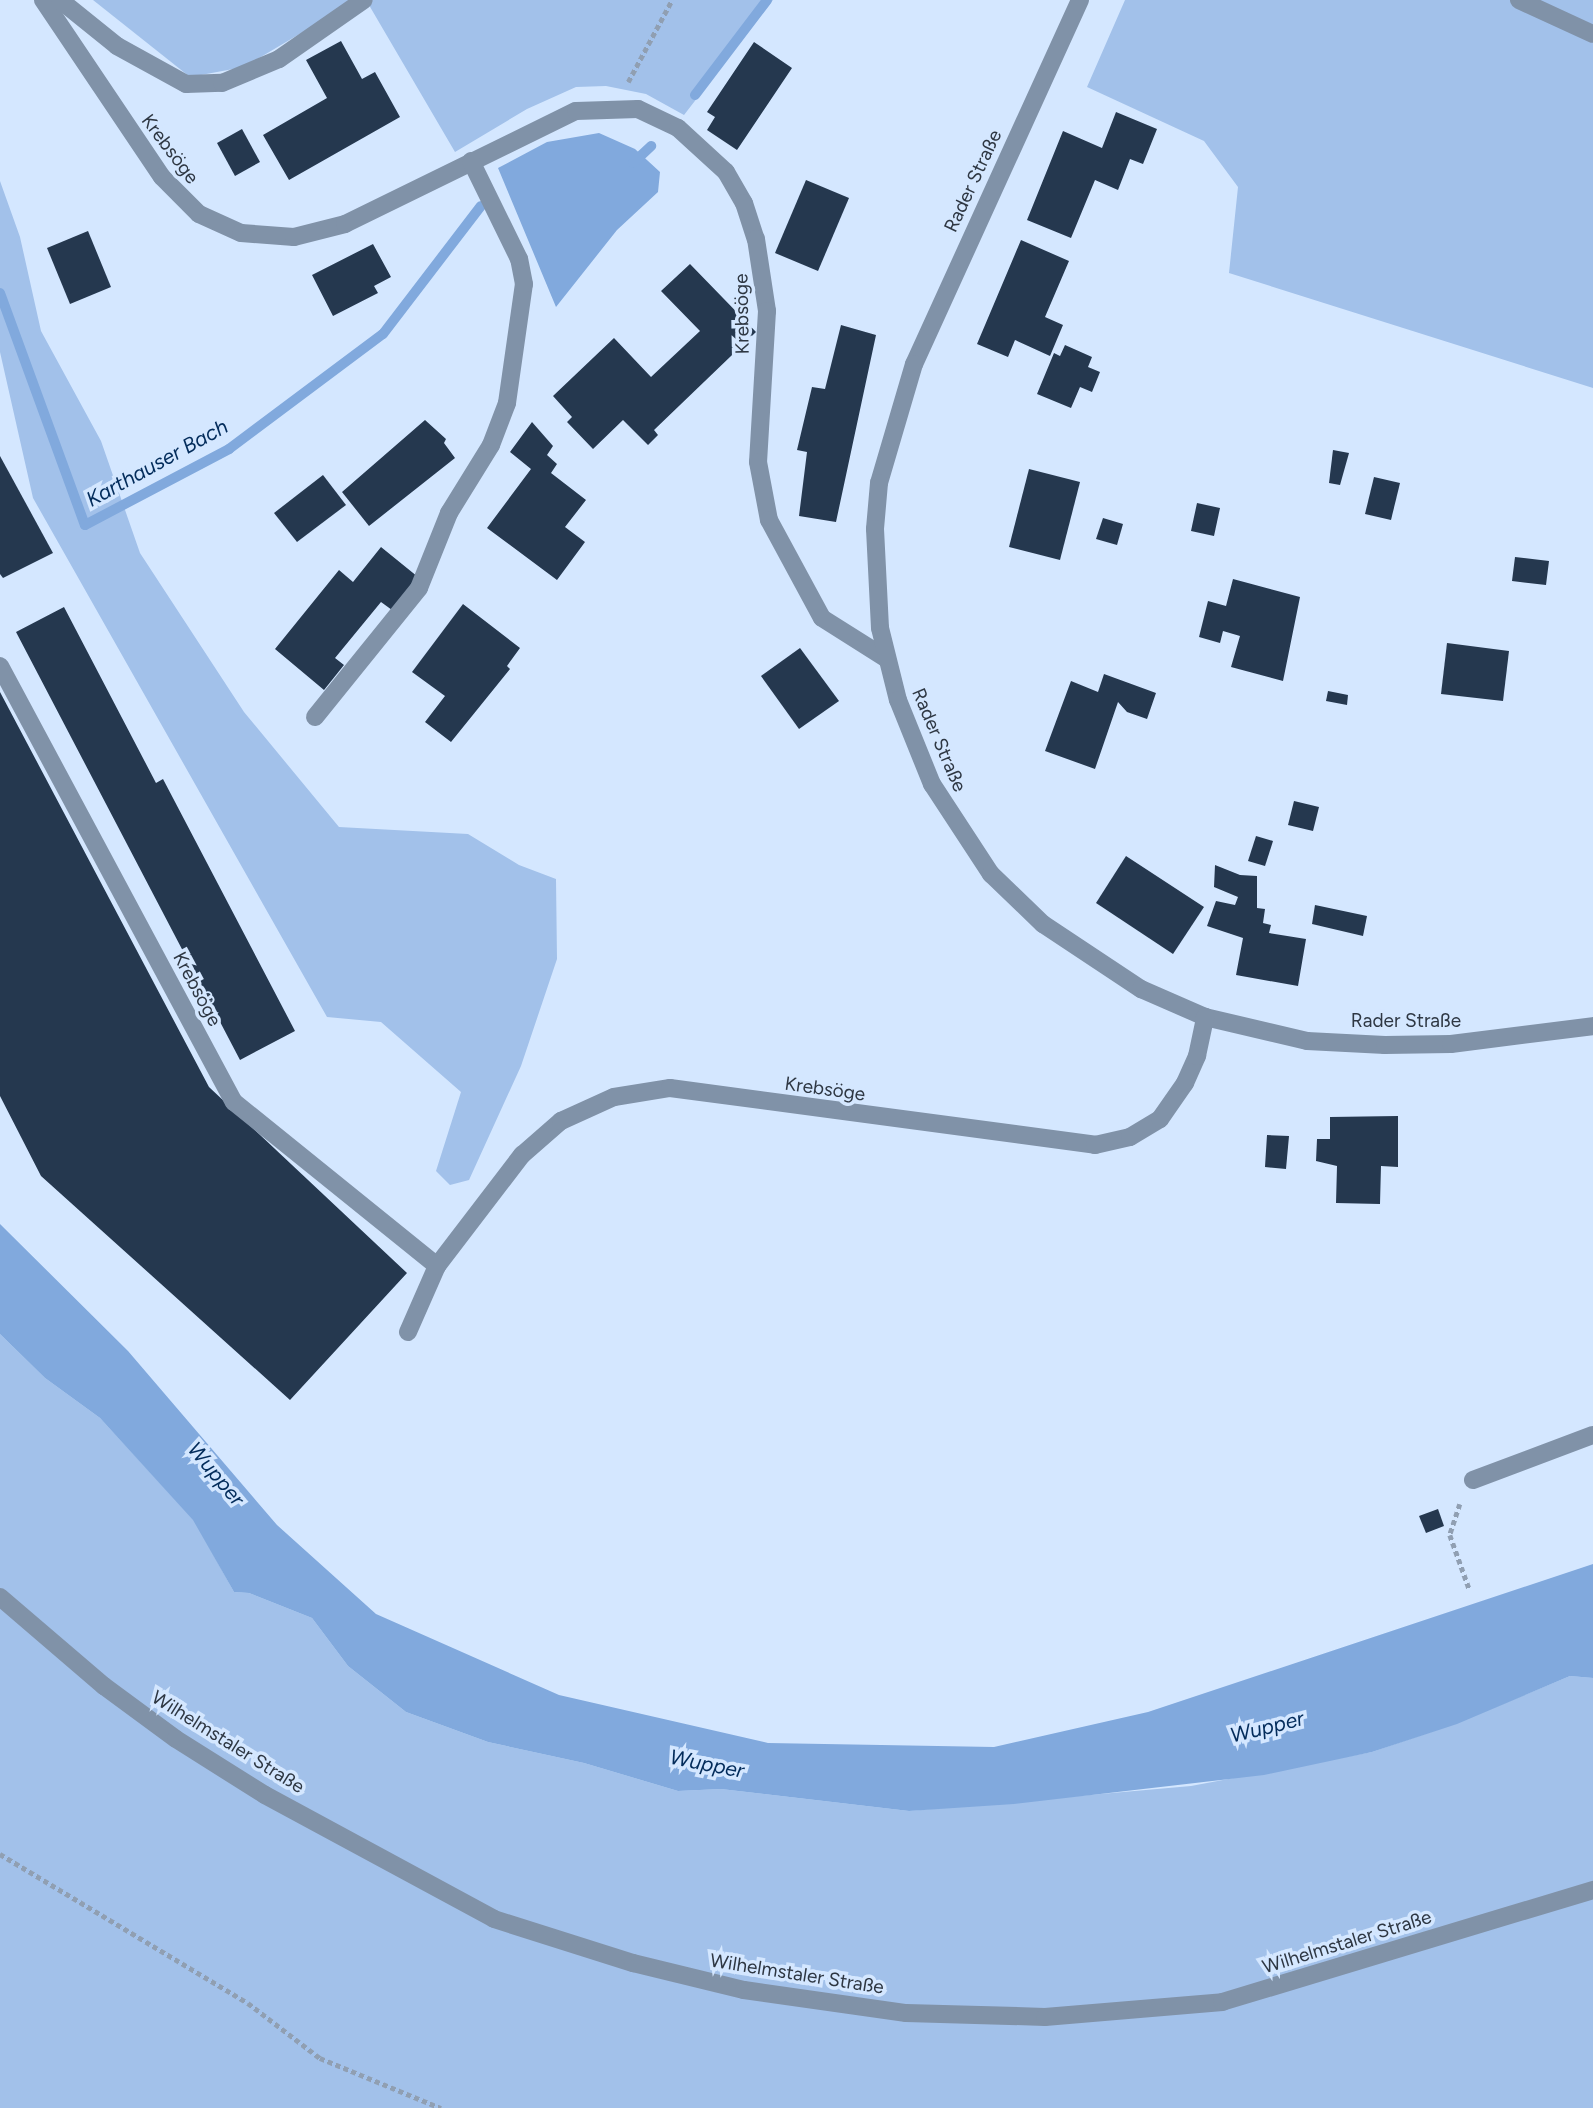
<!DOCTYPE html>
<meta charset="utf-8">
<style>
body{margin:0}
#map{position:relative;width:1593px;height:2108px;overflow:hidden;background:#d4e7ff;font-family:Figtree,sans-serif}
div>[style]{position:absolute}
.green>*{inset:0;background:#a2c1ea}
.water>*{inset:0;background:#81a9dd}
.stream>*{height:10px;margin:-5px;padding:0 5px;transform-origin:5px;border-radius:5px;background:#81a9dd}
.building>*{inset:0;background:#25384f}
.path>*{height:4.5px;margin-top:-2.25px;transform-origin:0;background:repeating-linear-gradient(90deg,#909fb2 0 5px,transparent 0 8.5px)}
.minor>*{height:18px;margin:-9px;padding:0 9px;transform-origin:9px;border-radius:9px;background:#8092a8}
span{translate:-50% -50%;white-space:nowrap;text-align:center;line-height:1.15;-webkit-text-stroke:7px #d4e7ff;paint-order:stroke}
.street-label{font-size:19px;color:#2e3743}
.water-label{font-size:21px;color:#032c5b;font-style:italic}
</style>
<div id="map">
<div class="green">
<i style="clip-path:polygon(93px 0,357px 0,244px 67px,190px 77px)"></i>
<i style="clip-path:polygon(366px 0,773px 0,684px 115px,646px 94px,606px 86px,576px 87px,527px 109px,455px 152px)"></i>
<i style="clip-path:polygon(1125px 0,1593px 0,1593px 388px,1229px 273px,1238px 187px,1204px 141px,1087px 87px)"></i>
<i style="clip-path:polygon(0 181px,20px 237px,41px 331px,101px 441px,140px 553px,244px 712px,339px 827px,468px 834px,519px 865px,556px 879px,557px 959px,521px 1066px,469px 1180px,450px 1185px,436px 1171px,461px 1092px,381px 1022px,327px 1017px,33px 498px,0 352px)"></i>
<i style="clip-path:polygon(0 1334px,45px 1378px,100px 1418px,194px 1520px,234px 1592px,249px 1593px,312px 1618px,348px 1666px,406px 1712px,488px 1742px,584px 1763px,678px 1791px,721px 1789px,909px 1811px,1191px 1786px,1372px 1752px,1457px 1723px,1570px 1676px,1593px 1678px,1593px 2108px,0 2108px)"></i>
</div>
<div class="water">
<i style="clip-path:polygon(599px 133px,635px 149px,660px 172px,658px 192px,617px 230px,556px 307px,498px 168px,547px 142px)"></i>
<i style="clip-path:polygon(0 1224px,128px 1351px,277px 1525px,376px 1614px,559px 1695px,768px 1743px,994px 1747px,1148px 1712px,1593px 1564px,1593px 1678px,1570px 1676px,1457px 1724px,1372px 1752px,1264px 1775px,1014px 1804px,909px 1811px,721px 1789px,678px 1791px,584px 1763px,488px 1742px,406px 1712px,348px 1666px,312px 1618px,249px 1593px,234px 1592px,193px 1520px,100px 1418px,45px 1378px,0 1334px)"></i>
</div>
<div class="stream">
<i style="left:695px;top:95px;width:119px;rotate:-52.8deg"></i>
<i style="left:633px;top:163px;width:25px;rotate:-43deg"></i>
<i style="left:0;top:293px;width:247px;rotate:69.9deg"></i>
<i style="left:85px;top:525px;width:163px;rotate:-27.8deg"></i>
<i style="left:229px;top:449px;width:192px;rotate:-36.8deg"></i>
<i style="left:383px;top:334px;width:161px;rotate:-52.6deg"></i>
</div>
<div class="building">
<i style="clip-path:polygon(341px 41px,362px 79px,375px 72px,400px 117px,289px 180px,263px 135px,327px 98px,306px 60px)"></i>
<i style="clip-path:polygon(754px 42px,792px 68px,737px 150px,707px 130px,715px 117px,707px 112px)"></i>
<i style="clip-path:polygon(1116px 112px,1157px 129px,1143px 164px,1130px 159px,1118px 190px,1095px 180px,1071px 238px,1027px 220px,1063px 131px,1102px 148px)"></i>
<i style="clip-path:polygon(242px 129px,260px 162px,235px 176px,217px 143px)"></i>
<i style="clip-path:polygon(806px 180px,849px 198px,818px 271px,775px 253px)"></i>
<i style="clip-path:polygon(88px 231px,111px 287px,70px 304px,47px 248px)"></i>
<i style="clip-path:polygon(1021px 240px,1069px 261px,1045px 317px,1063px 325px,1050px 356px,1015px 340px,1008px 357px,977px 344px)"></i>
<i style="clip-path:polygon(373px 244px,391px 277px,374px 286px,378px 293px,333px 316px,312px 275px)"></i>
<i style="clip-path:polygon(690px 264px,756px 332px,654px 430px,658px 435px,648px 445px,623px 420px,593px 449px,567px 422px,572px 417px,553px 396px,614px 338px,651px 377px,700px 331px,661px 291px)"></i>
<i style="clip-path:polygon(841px 325px,876px 335px,836px 522px,799px 516px,807px 452px,797px 450px,812px 387px,825px 389px)"></i>
<i style="clip-path:polygon(1065px 345px,1092px 357px,1088px 367px,1100px 372px,1092px 392px,1080px 387px,1071px 408px,1037px 394px,1054px 353px,1060px 356px)"></i>
<i style="clip-path:polygon(425px 420px,446px 439px,444px 443px,455px 458px,369px 526px,342px 492px)"></i>
<i style="clip-path:polygon(532px 422px,553px 446px,547px 455px,557px 464px,551px 473px,586px 500px,565px 527px,585px 542px,557px 580px,487px 528px,531px 469px,510px 452px)"></i>
<i style="clip-path:polygon(1333px 450px,1349px 453px,1340px 485px,1329px 483px)"></i>
<i style="clip-path:polygon(0 456px,53px 553px,3px 578px,0 574px)"></i>
<i style="clip-path:polygon(1029px 469px,1080px 482px,1060px 560px,1009px 547px)"></i>
<i style="clip-path:polygon(323px 475px,346px 505px,297px 542px,274px 513px)"></i>
<i style="clip-path:polygon(1374px 477px,1400px 483px,1391px 520px,1365px 514px)"></i>
<i style="clip-path:polygon(1197px 503px,1220px 508px,1214px 536px,1191px 531px)"></i>
<i style="clip-path:polygon(1103px 518px,1123px 524px,1117px 545px,1096px 539px)"></i>
<i style="clip-path:polygon(381px 547px,418px 577px,392px 610px,381px 602px,335px 658px,344px 665px,324px 690px,275px 649px,339px 570px,353px 582px)"></i>
<i style="clip-path:polygon(1515px 557px,1549px 561px,1546px 585px,1512px 581px)"></i>
<i style="clip-path:polygon(1233px 579px,1300px 597px,1283px 681px,1231px 667px,1240px 636px,1223px 631px,1220px 643px,1199px 637px,1208px 601px,1226px 606px)"></i>
<i style="clip-path:polygon(463px 604px,520px 648px,507px 666px,510px 669px,451px 742px,425px 722px,445px 696px,412px 672px)"></i>
<i style="clip-path:polygon(64px 607px,156px 783px,163px 779px,295px 1031px,240px 1060px,16px 632px)"></i>
<i style="clip-path:polygon(1447px 643px,1509px 651px,1503px 701px,1441px 694px)"></i>
<i style="clip-path:polygon(800px 648px,839px 701px,799px 729px,761px 676px)"></i>
<i style="clip-path:polygon(1104px 674px,1156px 693px,1147px 719px,1127px 712px,1118px 702px,1095px 769px,1045px 751px,1071px 681px,1098px 692px)"></i>
<i style="clip-path:polygon(1328px 691px,1348px 695px,1347px 705px,1326px 701px)"></i>
<i style="clip-path:polygon(0 692px,209px 1087px,407px 1273px,290px 1400px,41px 1176px,0 1096px)"></i>
<i style="clip-path:polygon(1294px 801px,1319px 807px,1313px 831px,1288px 825px)"></i>
<i style="clip-path:polygon(1256px 836px,1273px 841px,1265px 866px,1248px 861px)"></i>
<i style="clip-path:polygon(1126px 856px,1204px 907px,1173px 954px,1096px 903px)"></i>
<i style="clip-path:polygon(1215px 865px,1240px 875px,1257px 876px,1257px 908px,1265px 909px,1263px 923px,1271px 925px,1269px 933px,1306px 939px,1298px 986px,1236px 975px,1243px 938px,1207px 926px,1216px 901px,1235px 905px,1238px 897px,1214px 887px)"></i>
<i style="clip-path:polygon(1315px 905px,1367px 916px,1363px 936px,1312px 924px)"></i>
<i style="clip-path:polygon(1398px 1116px,1398px 1167px,1381px 1166px,1380px 1204px,1336px 1203px,1337px 1166px,1316px 1161px,1317px 1139px,1330px 1139px,1330px 1117px)"></i>
<i style="clip-path:polygon(1267px 1135px,1289px 1136px,1286px 1169px,1265px 1167px)"></i>
<i style="clip-path:polygon(1438px 1509px,1444px 1526px,1426px 1533px,1419px 1516px)"></i>
</div>
<div class="path">
<i style="left:628px;top:82px;width:93px;rotate:-61.8deg"></i>
<i style="left:1460px;top:1504px;width:33px;rotate:108deg"></i>
<i style="left:1450px;top:1535px;width:59px;rotate:70.3deg"></i>
<i style="left:0;top:1854px;width:289px;rotate:31deg"></i>
<i style="left:248px;top:2003px;width:91px;rotate:37.4deg"></i>
<i style="left:320px;top:2058px;width:131px;rotate:22.5deg"></i>
</div>
<div class="minor">
<i style="left:43px;top:0;width:213px;rotate:56.1deg"></i>
<i style="left:162px;top:177px;width:52px;rotate:45deg"></i>
<i style="left:199px;top:214px;width:46px;rotate:24.3deg"></i>
<i style="left:241px;top:233px;width:53px;rotate:4.3deg"></i>
<i style="left:294px;top:237px;width:53px;rotate:-14.3deg"></i>
<i style="left:345px;top:224px;width:257px;rotate:-26.1deg"></i>
<i style="left:576px;top:111px;width:62px;rotate:-1.8deg"></i>
<i style="left:638px;top:109px;width:44px;rotate:25.4deg"></i>
<i style="left:678px;top:128px;width:65px;rotate:42.5deg"></i>
<i style="left:726px;top:172px;width:36px;rotate:60deg"></i>
<i style="left:744px;top:203px;width:38px;rotate:72deg"></i>
<i style="left:756px;top:239px;width:73px;rotate:81.3deg"></i>
<i style="left:767px;top:311px;width:151px;rotate:93.4deg"></i>
<i style="left:758px;top:462px;width:59px;rotate:79.3deg"></i>
<i style="left:769px;top:520px;width:111px;rotate:61.6deg"></i>
<i style="left:822px;top:618px;width:77px;rotate:32.2deg"></i>
<i style="left:60px;top:0;width:73px;rotate:38.9deg"></i>
<i style="left:117px;top:46px;width:79px;rotate:28.8deg"></i>
<i style="left:186px;top:84px;width:36px;rotate:-2deg"></i>
<i style="left:222px;top:83px;width:62px;rotate:-22.8deg"></i>
<i style="left:279px;top:59px;width:103px;rotate:-34.8deg"></i>
<i style="left:1080px;top:0;width:400px;rotate:114.5deg"></i>
<i style="left:914px;top:364px;width:124px;rotate:106.4deg"></i>
<i style="left:879px;top:483px;width:46px;rotate:95deg"></i>
<i style="left:875px;top:529px;width:99px;rotate:87.1deg"></i>
<i style="left:880px;top:628px;width:74px;rotate:76deg"></i>
<i style="left:898px;top:700px;width:91px;rotate:68deg"></i>
<i style="left:932px;top:784px;width:108px;rotate:56.8deg"></i>
<i style="left:991px;top:874px;width:72px;rotate:43.9deg"></i>
<i style="left:1043px;top:924px;width:118px;rotate:33.6deg"></i>
<i style="left:1141px;top:989px;width:70px;rotate:23.6deg"></i>
<i style="left:1205px;top:1017px;width:105px;rotate:13.2deg"></i>
<i style="left:1307px;top:1041px;width:78px;rotate:2.9deg"></i>
<i style="left:1385px;top:1045px;width:66px;rotate:-0.9deg"></i>
<i style="left:1451px;top:1044px;width:143px;rotate:-7.2deg"></i>
<i style="left:1519px;top:0;width:81px;rotate:24.7deg"></i>
<i style="left:0;top:666px;width:495px;rotate:61.8deg"></i>
<i style="left:234px;top:1102px;width:261px;rotate:38.9deg"></i>
<i style="left:315px;top:717px;width:166px;rotate:-51.1deg"></i>
<i style="left:419px;top:588px;width:81px;rotate:-68.2deg"></i>
<i style="left:449px;top:513px;width:80px;rotate:-58.3deg"></i>
<i style="left:491px;top:445px;width:45px;rotate:-69.1deg"></i>
<i style="left:507px;top:403px;width:120px;rotate:-81.9deg"></i>
<i style="left:524px;top:284px;width:25px;rotate:-101deg"></i>
<i style="left:519px;top:259px;width:109px;rotate:-116.1deg"></i>
<i style="left:408px;top:1332px;width:72px;rotate:-66.3deg"></i>
<i style="left:437px;top:1266px;width:140px;rotate:-52.6deg"></i>
<i style="left:522px;top:1155px;width:52px;rotate:-41.1deg"></i>
<i style="left:561px;top:1121px;width:58px;rotate:-24.4deg"></i>
<i style="left:614px;top:1097px;width:57px;rotate:-9.1deg"></i>
<i style="left:670px;top:1088px;width:429px;rotate:7.6deg"></i>
<i style="left:1095px;top:1145px;width:36px;rotate:-13deg"></i>
<i style="left:1130px;top:1137px;width:35px;rotate:-31deg"></i>
<i style="left:1160px;top:1119px;width:44px;rotate:-55.2deg"></i>
<i style="left:1185px;top:1083px;width:30px;rotate:-66deg"></i>
<i style="left:1197px;top:1056px;width:40px;rotate:-78deg"></i>
<i style="left:1473px;top:1480px;width:128px;rotate:-20.6deg"></i>
<i style="left:0;top:1597px;width:137px;rotate:40.6deg"></i>
<i style="left:104px;top:1686px;width:89px;rotate:36.4deg"></i>
<i style="left:176px;top:1739px;width:105px;rotate:32.2deg"></i>
<i style="left:265px;top:1795px;width:260px;rotate:28.4deg"></i>
<i style="left:494px;top:1919px;width:146px;rotate:17.6deg"></i>
<i style="left:633px;top:1963px;width:114px;rotate:13.7deg"></i>
<i style="left:744px;top:1990px;width:164px;rotate:8.1deg"></i>
<i style="left:906px;top:2013px;width:139px;rotate:1.6deg"></i>
<i style="left:1045px;top:2017px;width:178px;rotate:-4.8deg"></i>
<i style="left:1222px;top:2002px;width:388px;rotate:-16.8deg"></i>
</div>
<div class="street-label">
<span style="left:170px;top:149px;rotate:53deg">Krebsöge</span>
<span style="left:973px;top:181px;rotate:-65deg">Rader Straße</span>
<span style="left:742px;top:314px;rotate:-91deg">Krebsöge</span>
<span style="left:939px;top:740px;rotate:67deg">Rader Straße</span>
<span style="left:197px;top:989px;rotate:62deg">Krebsöge</span>
<span style="left:1406px;top:1021px">Rader Straße</span>
<span style="left:825px;top:1089px;rotate:8deg">Krebsöge</span>
<span style="left:228px;top:1742px;rotate:32deg">Wilhelmstaler Straße</span>
<span style="left:1347px;top:1942px;rotate:-17deg">Wilhelmstaler Straße</span>
<span style="left:797px;top:1974px;rotate:9deg">Wilhelmstaler Straße</span>
</div>
<div class="water-label">
<span style="left:157px;top:463px;rotate:-29deg">Karthauser Bach</span>
<span style="left:216px;top:1474px;rotate:50deg">Wupper</span>
<span style="left:1267px;top:1727px;rotate:-14deg">Wupper</span>
<span style="left:707px;top:1764px;rotate:11deg">Wupper</span>
</div>
</div>
